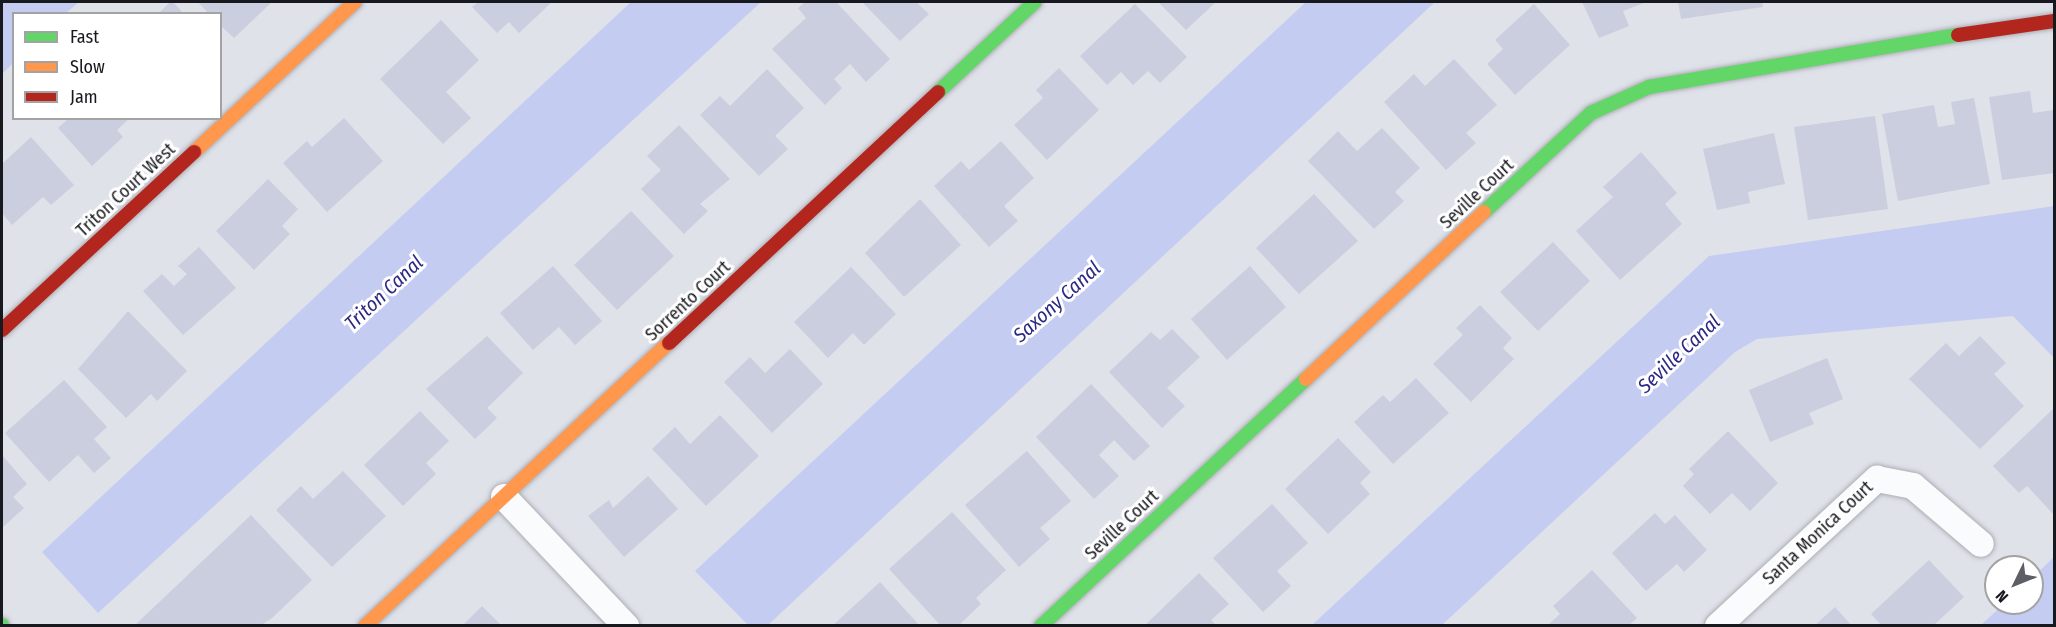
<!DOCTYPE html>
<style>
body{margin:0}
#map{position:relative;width:2056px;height:627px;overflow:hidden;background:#e0e2ea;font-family:"Fira Sans Condensed",sans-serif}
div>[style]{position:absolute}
.water>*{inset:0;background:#c5ccf2}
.building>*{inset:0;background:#cbcede}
.roads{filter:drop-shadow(0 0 2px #adaeb5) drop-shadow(0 0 2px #adaeb5)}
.street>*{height:26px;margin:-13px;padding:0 13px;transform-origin:13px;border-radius:13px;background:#fafbfc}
.fast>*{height:14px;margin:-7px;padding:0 7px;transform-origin:7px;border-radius:7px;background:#63d668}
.slow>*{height:14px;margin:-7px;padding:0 7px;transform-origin:7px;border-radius:7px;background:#ff974d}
.jam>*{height:14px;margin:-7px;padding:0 7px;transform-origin:7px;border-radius:7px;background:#b3261e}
span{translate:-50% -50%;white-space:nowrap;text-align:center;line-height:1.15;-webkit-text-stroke:6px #fff;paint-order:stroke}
.street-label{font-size:18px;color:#18191f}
.water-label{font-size:20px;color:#2c2985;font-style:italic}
.frame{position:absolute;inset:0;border:3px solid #18191f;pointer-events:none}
.legend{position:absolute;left:12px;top:12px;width:210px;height:108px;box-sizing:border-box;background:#fff;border:2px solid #a3a3a5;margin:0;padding:8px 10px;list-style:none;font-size:18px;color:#18191f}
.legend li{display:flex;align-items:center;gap:12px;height:30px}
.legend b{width:30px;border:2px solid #a3a3a5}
.north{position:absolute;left:1984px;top:555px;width:60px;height:60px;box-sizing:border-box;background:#fff;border:2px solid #a3a3a5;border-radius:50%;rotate:227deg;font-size:16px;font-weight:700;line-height:24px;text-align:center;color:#18191f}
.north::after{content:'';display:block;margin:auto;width:21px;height:27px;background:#5e5f66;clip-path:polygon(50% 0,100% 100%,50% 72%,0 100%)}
</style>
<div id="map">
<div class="water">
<i style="clip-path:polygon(2px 2px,79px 2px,66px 13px,14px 14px,13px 63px,2px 74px)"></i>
<i style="clip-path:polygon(631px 2px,761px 2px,98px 613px,42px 552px)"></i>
<i style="clip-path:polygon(1306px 2px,1435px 2px,768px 625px,748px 625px,695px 571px)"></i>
<i style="clip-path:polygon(2054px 206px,2054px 358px,2013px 316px,1757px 339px,1735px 352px,1442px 625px,1312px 625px,1709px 256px)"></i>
<i style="clip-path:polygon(2054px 557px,2054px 625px,1981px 625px,2005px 603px,2032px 603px,2032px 578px)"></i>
</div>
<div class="building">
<i style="clip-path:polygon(170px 2px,173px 2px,184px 14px,158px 14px)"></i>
<i style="clip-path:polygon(198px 2px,272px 2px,234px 38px,220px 25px,220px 14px,209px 14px)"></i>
<i style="clip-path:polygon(478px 2px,552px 2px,519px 33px,509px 22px,497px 33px,472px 7px)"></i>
<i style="clip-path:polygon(805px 2px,836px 2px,890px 59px,866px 82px,850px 64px,834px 79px,842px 88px,825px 105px,772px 49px,806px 18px,798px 8px)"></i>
<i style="clip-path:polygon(862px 2px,916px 2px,929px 14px,900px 41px)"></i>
<i style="clip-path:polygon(1158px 2px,1216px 2px,1186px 30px)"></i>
<i style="clip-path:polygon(1582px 2px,1647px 2px,1623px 11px,1629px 26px,1599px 38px)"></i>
<i style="clip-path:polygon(1678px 2px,1762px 2px,1763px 7px,1681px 19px)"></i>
<i style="clip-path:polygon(1135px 4px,1187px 57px,1160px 83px,1148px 71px,1133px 85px,1121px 72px,1107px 85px,1080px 56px)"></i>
<i style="clip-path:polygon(1534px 4px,1570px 45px,1515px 95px,1487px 64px,1503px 49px,1495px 40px)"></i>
<i style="clip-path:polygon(441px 20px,479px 60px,446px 92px,471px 118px,443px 144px,380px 79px)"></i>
<i style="clip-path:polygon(1454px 59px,1497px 105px,1466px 133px,1476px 143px,1446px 170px,1384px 102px,1414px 74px,1425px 86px)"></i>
<i style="clip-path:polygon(1059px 68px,1099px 110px,1047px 160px,1014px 125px,1043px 98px,1036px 90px)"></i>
<i style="clip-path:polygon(767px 69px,804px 108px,775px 136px,788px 149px,759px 176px,700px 115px,720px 96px,730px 106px)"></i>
<i style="clip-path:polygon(2030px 91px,2033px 113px,2054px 110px,2054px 173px,2002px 180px,1989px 97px)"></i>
<i style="clip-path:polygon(1974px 98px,1990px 184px,1898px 201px,1882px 114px,1934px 105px,1938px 127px,1955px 124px,1951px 102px)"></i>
<i style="clip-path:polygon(1875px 116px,1888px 209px,1808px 220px,1794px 127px)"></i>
<i style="clip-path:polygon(69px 118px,130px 118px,117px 130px,123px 137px,92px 166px,58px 128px)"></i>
<i style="clip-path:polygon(344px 118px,383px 161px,327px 212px,283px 163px,307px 141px,312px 147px)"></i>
<i style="clip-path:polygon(679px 125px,730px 179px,700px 204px,708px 211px,684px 234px,641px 189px,661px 170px,647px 156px)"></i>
<i style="clip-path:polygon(1382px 128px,1420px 168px,1395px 192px,1404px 201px,1374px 229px,1308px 161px,1338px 131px,1357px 151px)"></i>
<i style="clip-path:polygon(1774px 133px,1785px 184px,1748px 192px,1750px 203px,1717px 210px,1703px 149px)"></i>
<i style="clip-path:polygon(31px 137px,74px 185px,51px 205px,43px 197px,12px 225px,2px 213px,2px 164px)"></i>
<i style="clip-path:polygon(1001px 141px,1034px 178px,1004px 206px,1018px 221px,989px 247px,934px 186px,961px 161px,969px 170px)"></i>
<i style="clip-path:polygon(1641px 152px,1677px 193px,1665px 204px,1682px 224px,1620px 280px,1576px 231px,1613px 197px,1603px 187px)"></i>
<i style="clip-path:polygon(268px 179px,298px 209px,282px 226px,290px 234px,254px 270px,216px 231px)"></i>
<i style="clip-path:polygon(1314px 194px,1358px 241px,1299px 294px,1256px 248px)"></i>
<i style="clip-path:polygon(920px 199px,961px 245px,904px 297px,865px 253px)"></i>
<i style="clip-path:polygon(631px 211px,674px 256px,617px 310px,574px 265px)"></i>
<i style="clip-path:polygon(1553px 242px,1590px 281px,1538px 331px,1500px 292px)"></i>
<i style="clip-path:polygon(199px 247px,236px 288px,183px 335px,143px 291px,162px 274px,174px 286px,187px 274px,178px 266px)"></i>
<i style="clip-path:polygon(553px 266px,602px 321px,575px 345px,559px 327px,533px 350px,500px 313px)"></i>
<i style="clip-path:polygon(1250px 266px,1286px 307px,1227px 360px,1191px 319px)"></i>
<i style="clip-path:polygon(851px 267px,896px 314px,864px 345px,853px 333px,828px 358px,794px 322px)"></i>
<i style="clip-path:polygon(1480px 305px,1512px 338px,1503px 348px,1514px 359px,1471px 402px,1433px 364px,1463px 335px,1456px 328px)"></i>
<i style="clip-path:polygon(128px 311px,187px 371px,157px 401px,151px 394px,126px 418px,78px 369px)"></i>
<i style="clip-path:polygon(1172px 329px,1200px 357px,1167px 388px,1185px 406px,1162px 428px,1109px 372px,1151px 332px,1160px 340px)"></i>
<i style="clip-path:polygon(487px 336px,523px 373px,487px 408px,497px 418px,475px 439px,426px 389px)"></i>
<i style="clip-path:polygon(1980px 336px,2006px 363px,1994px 374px,2024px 406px,1980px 449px,1909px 379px,1946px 343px,1959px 356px)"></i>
<i style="clip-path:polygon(790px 349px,823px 384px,772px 433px,724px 382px,750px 357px,765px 373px)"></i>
<i style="clip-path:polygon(1827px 358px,1843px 399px,1809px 413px,1814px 424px,1770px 442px,1749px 390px)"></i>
<i style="clip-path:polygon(1416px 378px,1449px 413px,1393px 464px,1354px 422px,1383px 395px,1390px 402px)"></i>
<i style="clip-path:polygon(64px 380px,107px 427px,94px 439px,111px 458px,94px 473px,78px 455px,49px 482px,5px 433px)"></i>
<i style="clip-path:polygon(1091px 384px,1150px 446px,1134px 461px,1114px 440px,1099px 455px,1119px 476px,1094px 499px,1036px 437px)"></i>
<i style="clip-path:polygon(2054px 408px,2054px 515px,2027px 486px,2019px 493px,1993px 466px)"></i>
<i style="clip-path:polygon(420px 411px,449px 441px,426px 463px,436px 474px,403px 506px,364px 465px)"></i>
<i style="clip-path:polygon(720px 415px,759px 456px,706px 506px,652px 449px,675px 427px,690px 444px)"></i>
<i style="clip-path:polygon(1728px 431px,1778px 483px,1750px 511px,1732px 493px,1710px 514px,1683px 486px,1694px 474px,1689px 469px)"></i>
<i style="clip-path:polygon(1338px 438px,1371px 472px,1360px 483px,1370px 494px,1328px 534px,1285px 489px)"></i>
<i style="clip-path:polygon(1027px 451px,1071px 501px,1040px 528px,1050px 539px,1019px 567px,965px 505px)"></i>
<i style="clip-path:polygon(2px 455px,27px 484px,13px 497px,24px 508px,2px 528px)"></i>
<i style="clip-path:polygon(343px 471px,386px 516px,332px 567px,276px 510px,301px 486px,313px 499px)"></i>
<i style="clip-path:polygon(648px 476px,678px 509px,624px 557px,588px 516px,609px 500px,613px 508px)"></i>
<i style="clip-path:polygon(1272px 504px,1308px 543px,1277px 571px,1291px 586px,1263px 612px,1213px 558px)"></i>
<i style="clip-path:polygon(952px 512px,1006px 570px,976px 598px,981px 604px,958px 626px,941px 626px,889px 569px)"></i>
<i style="clip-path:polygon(1655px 513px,1665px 524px,1675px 515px,1707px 550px,1684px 572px,1677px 564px,1646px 591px,1612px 553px)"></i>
<i style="clip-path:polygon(251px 515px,312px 580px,272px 618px,260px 626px,134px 626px)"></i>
<i style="clip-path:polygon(1929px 560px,1964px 597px,1933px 626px,1882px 626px,1871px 614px)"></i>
<i style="clip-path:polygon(1592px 570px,1637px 618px,1628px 626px,1547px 626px,1560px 614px,1553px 606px)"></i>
<i style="clip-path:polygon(1199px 573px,1229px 604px,1211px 620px,1217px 626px,1144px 626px)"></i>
<i style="clip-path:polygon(880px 582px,920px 626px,832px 626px)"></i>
<i style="clip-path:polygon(482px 606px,502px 626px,462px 626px)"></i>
<i style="clip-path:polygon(1835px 607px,1852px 626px,1814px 626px)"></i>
</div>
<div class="roads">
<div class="street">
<i style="left:504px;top:497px;width:178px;rotate:46.6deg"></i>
<i style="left:1718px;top:626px;width:217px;rotate:-42.8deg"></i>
<i style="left:1877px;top:479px;width:37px;rotate:11deg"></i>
<i style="left:1913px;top:486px;width:89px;rotate:40.5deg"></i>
</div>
<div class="fast">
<i style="left:938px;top:92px;width:132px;rotate:-42.9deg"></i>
<i style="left:1484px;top:212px;width:146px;rotate:-42.8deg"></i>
<i style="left:1591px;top:113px;width:64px;rotate:-24.1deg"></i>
<i style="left:1649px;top:87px;width:313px;rotate:-9.6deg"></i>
<i style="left:2px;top:625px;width:1px;rotate:90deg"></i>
<i style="left:1041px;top:626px;width:362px;rotate:-43deg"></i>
</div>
<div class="slow">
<i style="left:194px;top:152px;width:220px;rotate:-43deg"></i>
<i style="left:1306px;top:379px;width:244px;rotate:-43.2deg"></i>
<i style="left:365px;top:626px;width:415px;rotate:-43deg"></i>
</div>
<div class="jam">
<i style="left:1958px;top:35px;width:97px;rotate:-8.3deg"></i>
<i style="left:2px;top:330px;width:262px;rotate:-42.8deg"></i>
<i style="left:669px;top:343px;width:368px;rotate:-43deg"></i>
</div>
</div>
<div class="street-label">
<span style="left:126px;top:190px;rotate:-43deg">Triton Court West</span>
<span style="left:1477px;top:194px;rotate:-43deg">Seville Court</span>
<span style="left:688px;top:301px;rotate:-43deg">Sorrento Court</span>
<span style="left:1122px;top:525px;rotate:-43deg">Seville Court</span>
<span style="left:1818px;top:533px;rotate:-43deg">Santa Monica Court</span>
</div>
<div class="water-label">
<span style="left:384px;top:293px;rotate:-43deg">Triton Canal</span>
<span style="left:1057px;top:302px;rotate:-42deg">Saxony Canal</span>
<span style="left:1679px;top:354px;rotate:-43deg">Seville Canal</span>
</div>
<div class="frame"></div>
<ul class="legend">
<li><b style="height:8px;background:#63d668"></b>Fast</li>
<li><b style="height:8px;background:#ff974d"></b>Slow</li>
<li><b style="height:8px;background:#b3261e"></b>Jam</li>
</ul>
<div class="north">N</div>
</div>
